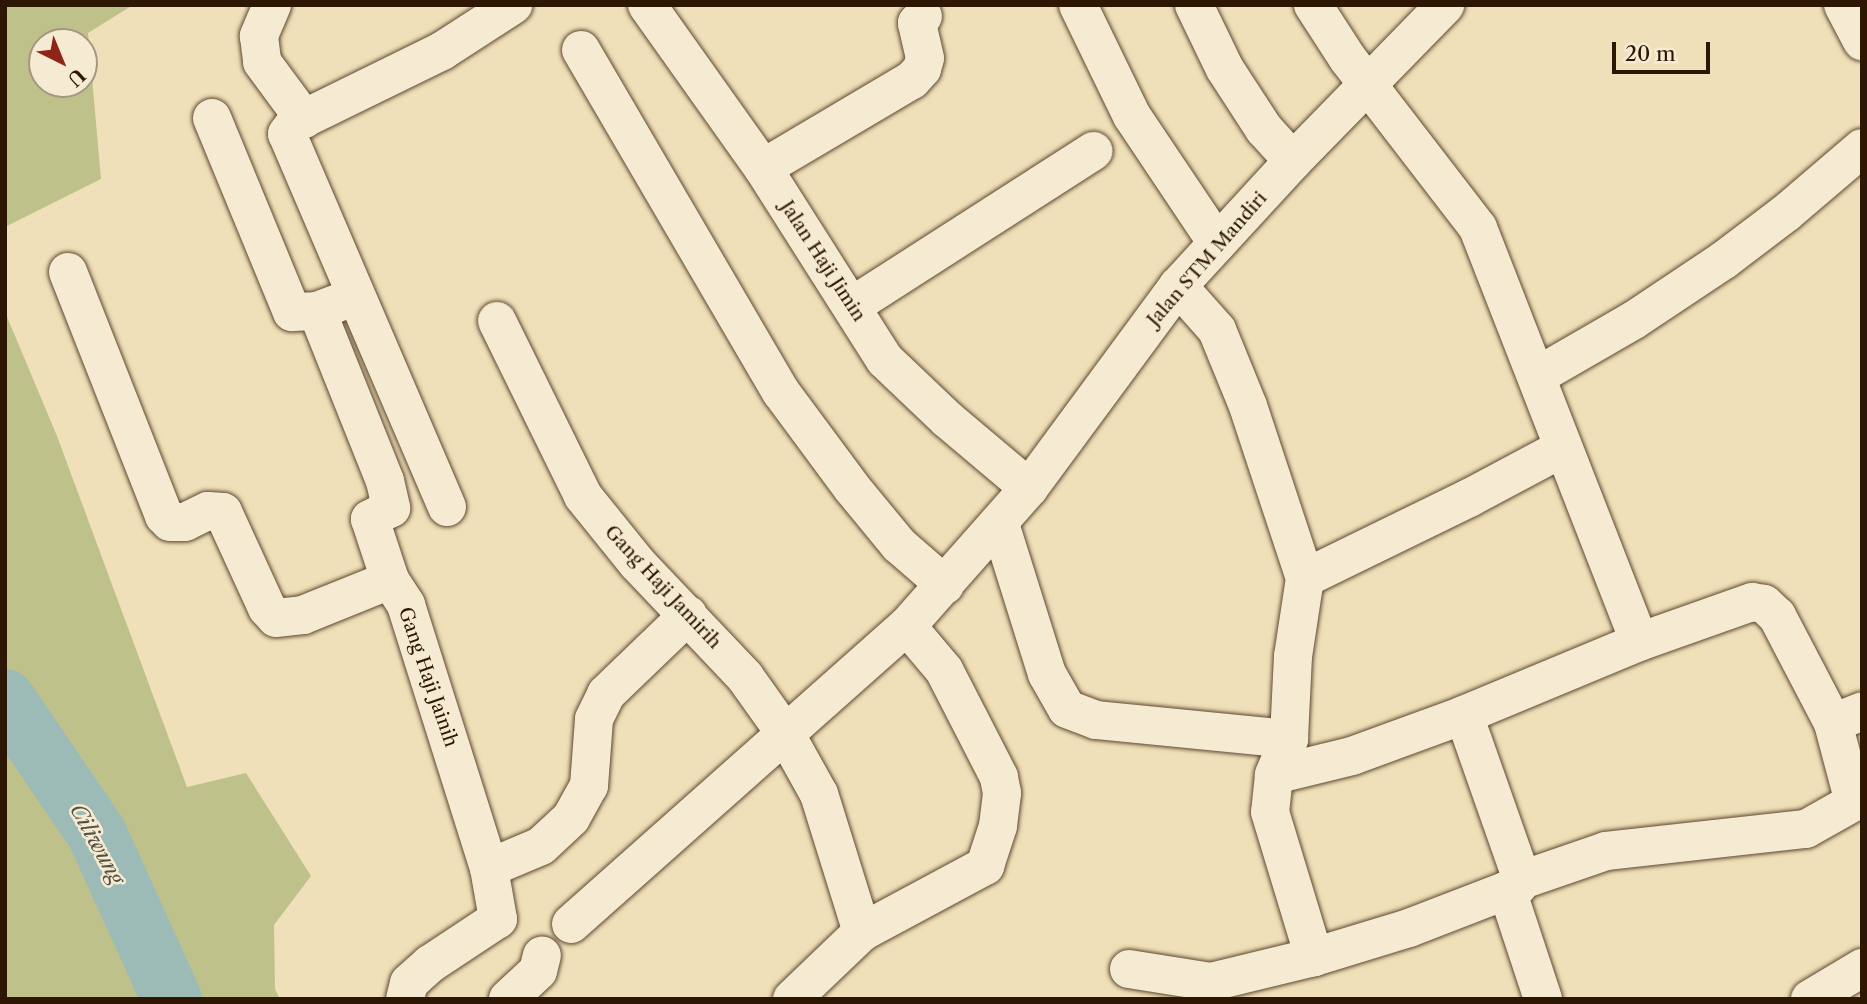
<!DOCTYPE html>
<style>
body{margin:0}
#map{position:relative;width:1867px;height:1004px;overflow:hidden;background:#f0e0b9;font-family:"Libre Caslon Text",serif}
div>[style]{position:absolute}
.green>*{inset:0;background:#bfc18b}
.river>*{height:60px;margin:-30px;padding:0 30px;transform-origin:30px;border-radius:30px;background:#9cbbb7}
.roads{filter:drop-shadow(0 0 2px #5e4830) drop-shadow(0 0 2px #5e4830)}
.minor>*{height:38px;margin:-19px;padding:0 19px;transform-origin:19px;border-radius:19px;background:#f5ebd2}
span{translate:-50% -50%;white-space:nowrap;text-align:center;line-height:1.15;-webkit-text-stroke:5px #f5ebd2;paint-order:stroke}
.street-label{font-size:19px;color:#2d1603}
.water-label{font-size:21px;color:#545042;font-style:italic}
.frame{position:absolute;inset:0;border:7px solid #2d1603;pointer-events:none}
.north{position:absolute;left:28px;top:28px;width:70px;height:70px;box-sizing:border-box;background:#f5ebd2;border:2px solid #a5967f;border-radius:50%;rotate:137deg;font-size:19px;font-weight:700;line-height:28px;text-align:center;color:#2d1603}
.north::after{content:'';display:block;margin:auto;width:24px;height:32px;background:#8f2418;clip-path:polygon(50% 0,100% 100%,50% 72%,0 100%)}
.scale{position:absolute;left:1612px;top:42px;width:98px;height:32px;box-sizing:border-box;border:4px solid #2d1603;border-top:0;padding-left:9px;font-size:21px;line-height:24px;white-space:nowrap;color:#2d1603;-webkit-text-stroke:5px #f5ebd2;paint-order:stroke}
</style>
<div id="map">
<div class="green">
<i style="clip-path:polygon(evenodd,5px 5px,133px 5px,88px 33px,101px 179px,5px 227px,5px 5px,42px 42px,84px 42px,84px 84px,42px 84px,42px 42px)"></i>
<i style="clip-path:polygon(5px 312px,57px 436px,187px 787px,246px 773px,311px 876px,274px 925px,275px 989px,280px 999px,5px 999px)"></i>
</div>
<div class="river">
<i style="left:5px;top:699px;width:163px;rotate:55.7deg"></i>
<i style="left:97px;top:834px;width:181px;rotate:65.6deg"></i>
</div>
<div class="roads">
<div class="minor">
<i style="left:272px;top:5px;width:34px;rotate:113deg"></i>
<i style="left:259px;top:36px;width:26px;rotate:83deg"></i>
<i style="left:262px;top:62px;width:71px;rotate:53.6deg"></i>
<i style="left:647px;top:5px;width:200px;rotate:54.6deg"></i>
<i style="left:763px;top:168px;width:227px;rotate:57.6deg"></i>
<i style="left:885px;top:360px;width:86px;rotate:43.6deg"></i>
<i style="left:947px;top:419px;width:107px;rotate:40.1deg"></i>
<i style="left:1078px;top:5px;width:123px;rotate:64.1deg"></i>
<i style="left:1132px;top:116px;width:153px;rotate:56.2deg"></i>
<i style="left:1194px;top:5px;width:71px;rotate:64.2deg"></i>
<i style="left:1225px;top:69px;width:72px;rotate:57deg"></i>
<i style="left:1264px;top:129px;width:43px;rotate:47.8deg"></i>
<i style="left:1313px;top:5px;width:64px;rotate:57.1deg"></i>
<i style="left:1348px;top:59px;width:213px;rotate:52.4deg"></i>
<i style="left:1478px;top:228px;width:444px;rotate:68.7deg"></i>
<i style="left:1843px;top:5px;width:41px;rotate:62.2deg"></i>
<i style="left:581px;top:50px;width:396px;rotate:59.7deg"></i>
<i style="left:781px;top:392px;width:119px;rotate:53.5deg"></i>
<i style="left:852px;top:488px;width:74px;rotate:50.5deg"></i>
<i style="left:899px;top:545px;width:61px;rotate:41deg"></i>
<i style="left:212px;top:118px;width:210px;rotate:67.6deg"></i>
<i style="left:292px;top:312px;width:25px;rotate:-2deg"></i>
<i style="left:317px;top:311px;width:22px;rotate:-21deg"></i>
<i style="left:763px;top:168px;width:173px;rotate:-30.6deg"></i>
<i style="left:912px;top:80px;width:15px;rotate:-48deg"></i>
<i style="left:922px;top:69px;width:11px;rotate:-75deg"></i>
<i style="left:925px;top:58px;width:36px;rotate:-103deg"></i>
<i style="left:917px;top:23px;width:9px;rotate:-49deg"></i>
<i style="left:68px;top:272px;width:262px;rotate:68.5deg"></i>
<i style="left:164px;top:516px;width:8px;rotate:45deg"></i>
<i style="left:170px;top:522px;width:15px"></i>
<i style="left:185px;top:522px;width:25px;rotate:-26deg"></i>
<i style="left:208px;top:511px;width:15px;rotate:4deg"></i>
<i style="left:223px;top:512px;width:106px;rotate:65.4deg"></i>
<i style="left:267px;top:608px;width:13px;rotate:48deg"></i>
<i style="left:276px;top:618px;width:27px;rotate:-6deg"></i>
<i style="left:303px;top:615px;width:94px;rotate:-21.9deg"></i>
<i style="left:390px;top:580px;width:30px;rotate:57deg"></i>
<i style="left:406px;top:605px;width:276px;rotate:72.5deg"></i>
<i style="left:489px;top:868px;width:52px;rotate:80deg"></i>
<i style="left:498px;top:919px;width:82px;rotate:146.5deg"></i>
<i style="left:430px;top:964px;width:28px;rotate:138deg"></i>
<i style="left:409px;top:983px;width:16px;rotate:104deg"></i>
<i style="left:1178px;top:286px;width:59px;rotate:48.4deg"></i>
<i style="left:1217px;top:330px;width:82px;rotate:67.8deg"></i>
<i style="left:1248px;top:406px;width:181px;rotate:71.7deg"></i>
<i style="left:1305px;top:578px;width:79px;rotate:98.7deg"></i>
<i style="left:1293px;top:656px;width:83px;rotate:92.8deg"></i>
<i style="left:1289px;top:739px;width:39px;rotate:113deg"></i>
<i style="left:1274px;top:775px;width:37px;rotate:96deg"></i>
<i style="left:1270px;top:812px;width:152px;rotate:73.1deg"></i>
<i style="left:852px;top:306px;width:287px;rotate:-32.7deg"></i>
<i style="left:317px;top:311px;width:183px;rotate:68.2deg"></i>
<i style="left:385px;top:481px;width:28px;rotate:77deg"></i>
<i style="left:391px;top:508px;width:24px;rotate:152deg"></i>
<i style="left:370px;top:519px;width:64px;rotate:71.8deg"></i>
<i style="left:497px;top:321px;width:195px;rotate:63.8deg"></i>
<i style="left:583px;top:496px;width:86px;rotate:51.1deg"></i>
<i style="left:637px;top:563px;width:157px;rotate:46.5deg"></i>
<i style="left:745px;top:677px;width:69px;rotate:54.5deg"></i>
<i style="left:785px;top:733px;width:70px;rotate:60.9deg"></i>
<i style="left:819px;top:794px;width:145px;rotate:72.7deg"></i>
<i style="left:1537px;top:376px;width:112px;rotate:-30deg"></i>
<i style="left:1634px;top:320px;width:108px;rotate:-33.7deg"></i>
<i style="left:1724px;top:260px;width:78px;rotate:-37.2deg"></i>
<i style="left:1786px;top:213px;width:100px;rotate:-40.5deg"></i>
<i style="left:447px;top:507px;width:406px;rotate:-113.2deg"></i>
<i style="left:287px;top:134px;width:14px;rotate:-54deg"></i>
<i style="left:295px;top:123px;width:164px;rotate:-26.1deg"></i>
<i style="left:442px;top:51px;width:85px;rotate:-32.9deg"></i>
<i style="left:1000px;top:524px;width:157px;rotate:72.6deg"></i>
<i style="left:1047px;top:674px;width:40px;rotate:60.3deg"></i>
<i style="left:1067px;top:709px;width:31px;rotate:21deg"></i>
<i style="left:1096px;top:720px;width:194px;rotate:5.6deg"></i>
<i style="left:1305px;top:578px;width:182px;rotate:-26deg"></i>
<i style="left:1469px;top:498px;width:106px;rotate:-28deg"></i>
<i style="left:1464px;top:715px;width:175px;rotate:70.6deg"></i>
<i style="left:1833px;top:723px;width:31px;rotate:-22deg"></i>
<i style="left:489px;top:868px;width:56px;rotate:-22.9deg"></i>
<i style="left:541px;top:846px;width:41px;rotate:-43deg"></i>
<i style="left:571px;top:818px;width:37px;rotate:-61deg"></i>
<i style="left:589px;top:786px;width:67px;rotate:-85.7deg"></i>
<i style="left:594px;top:719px;width:28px;rotate:-64deg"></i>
<i style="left:606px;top:694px;width:114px;rotate:-43.9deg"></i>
<i style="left:1507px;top:890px;width:115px;rotate:71.7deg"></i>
<i style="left:571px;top:924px;width:449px;rotate:-41.6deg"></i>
<i style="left:907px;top:626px;width:184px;rotate:-48.5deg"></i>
<i style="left:1029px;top:488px;width:251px;rotate:-53.6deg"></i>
<i style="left:1178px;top:286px;width:170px;rotate:-47.4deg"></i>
<i style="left:1293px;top:161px;width:218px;rotate:-45.7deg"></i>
<i style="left:1129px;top:969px;width:83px;rotate:9deg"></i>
<i style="left:1211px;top:982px;width:106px;rotate:-13.6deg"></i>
<i style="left:1314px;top:957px;width:99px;rotate:-17deg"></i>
<i style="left:1409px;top:928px;width:117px;rotate:-21.1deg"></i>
<i style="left:1518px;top:886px;width:7px;rotate:-56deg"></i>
<i style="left:1522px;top:880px;width:89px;rotate:-19deg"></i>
<i style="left:1606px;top:851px;width:201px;rotate:-6.3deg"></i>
<i style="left:1806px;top:829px;width:55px;rotate:-29.4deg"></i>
<i style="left:1854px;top:802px;width:82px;rotate:-104.9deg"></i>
<i style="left:1833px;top:723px;width:121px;rotate:-117.6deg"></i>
<i style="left:1777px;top:616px;width:18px;rotate:-137deg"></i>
<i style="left:1764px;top:604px;width:12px;rotate:-171deg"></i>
<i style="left:1752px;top:602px;width:120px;rotate:160.5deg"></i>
<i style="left:1639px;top:642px;width:190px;rotate:157.4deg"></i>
<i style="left:1464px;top:715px;width:119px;rotate:159.9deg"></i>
<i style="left:1352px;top:756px;width:80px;rotate:166.3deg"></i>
<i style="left:508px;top:999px;width:41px;rotate:-43deg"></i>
<i style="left:538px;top:971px;width:16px;rotate:-76deg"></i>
<i style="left:792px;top:999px;width:97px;rotate:-43.7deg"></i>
<i style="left:862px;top:932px;width:140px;rotate:-28.2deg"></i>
<i style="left:985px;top:866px;width:42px;rotate:-72deg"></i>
<i style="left:998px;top:826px;width:33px;rotate:-83deg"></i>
<i style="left:1002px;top:793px;width:16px;rotate:-101deg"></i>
<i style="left:999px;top:777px;width:120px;rotate:-117.2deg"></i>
<i style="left:944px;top:670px;width:57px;rotate:-130.1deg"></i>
<i style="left:1810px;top:999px;width:61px;rotate:-30.8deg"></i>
</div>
</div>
<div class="street-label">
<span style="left:1207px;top:259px;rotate:-49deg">Jalan STM Mandiri</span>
<span style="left:823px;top:261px;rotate:57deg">Jalan Haji Jimin</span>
<span style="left:663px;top:587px;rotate:47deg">Gang Haji Jamirih</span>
<span style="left:428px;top:677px;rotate:71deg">Gang Haji Jainih</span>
</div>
<div class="water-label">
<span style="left:97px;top:844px;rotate:61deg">Ciliwung</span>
</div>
<div class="frame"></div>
<div class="north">U</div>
<div class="scale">20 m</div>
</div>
